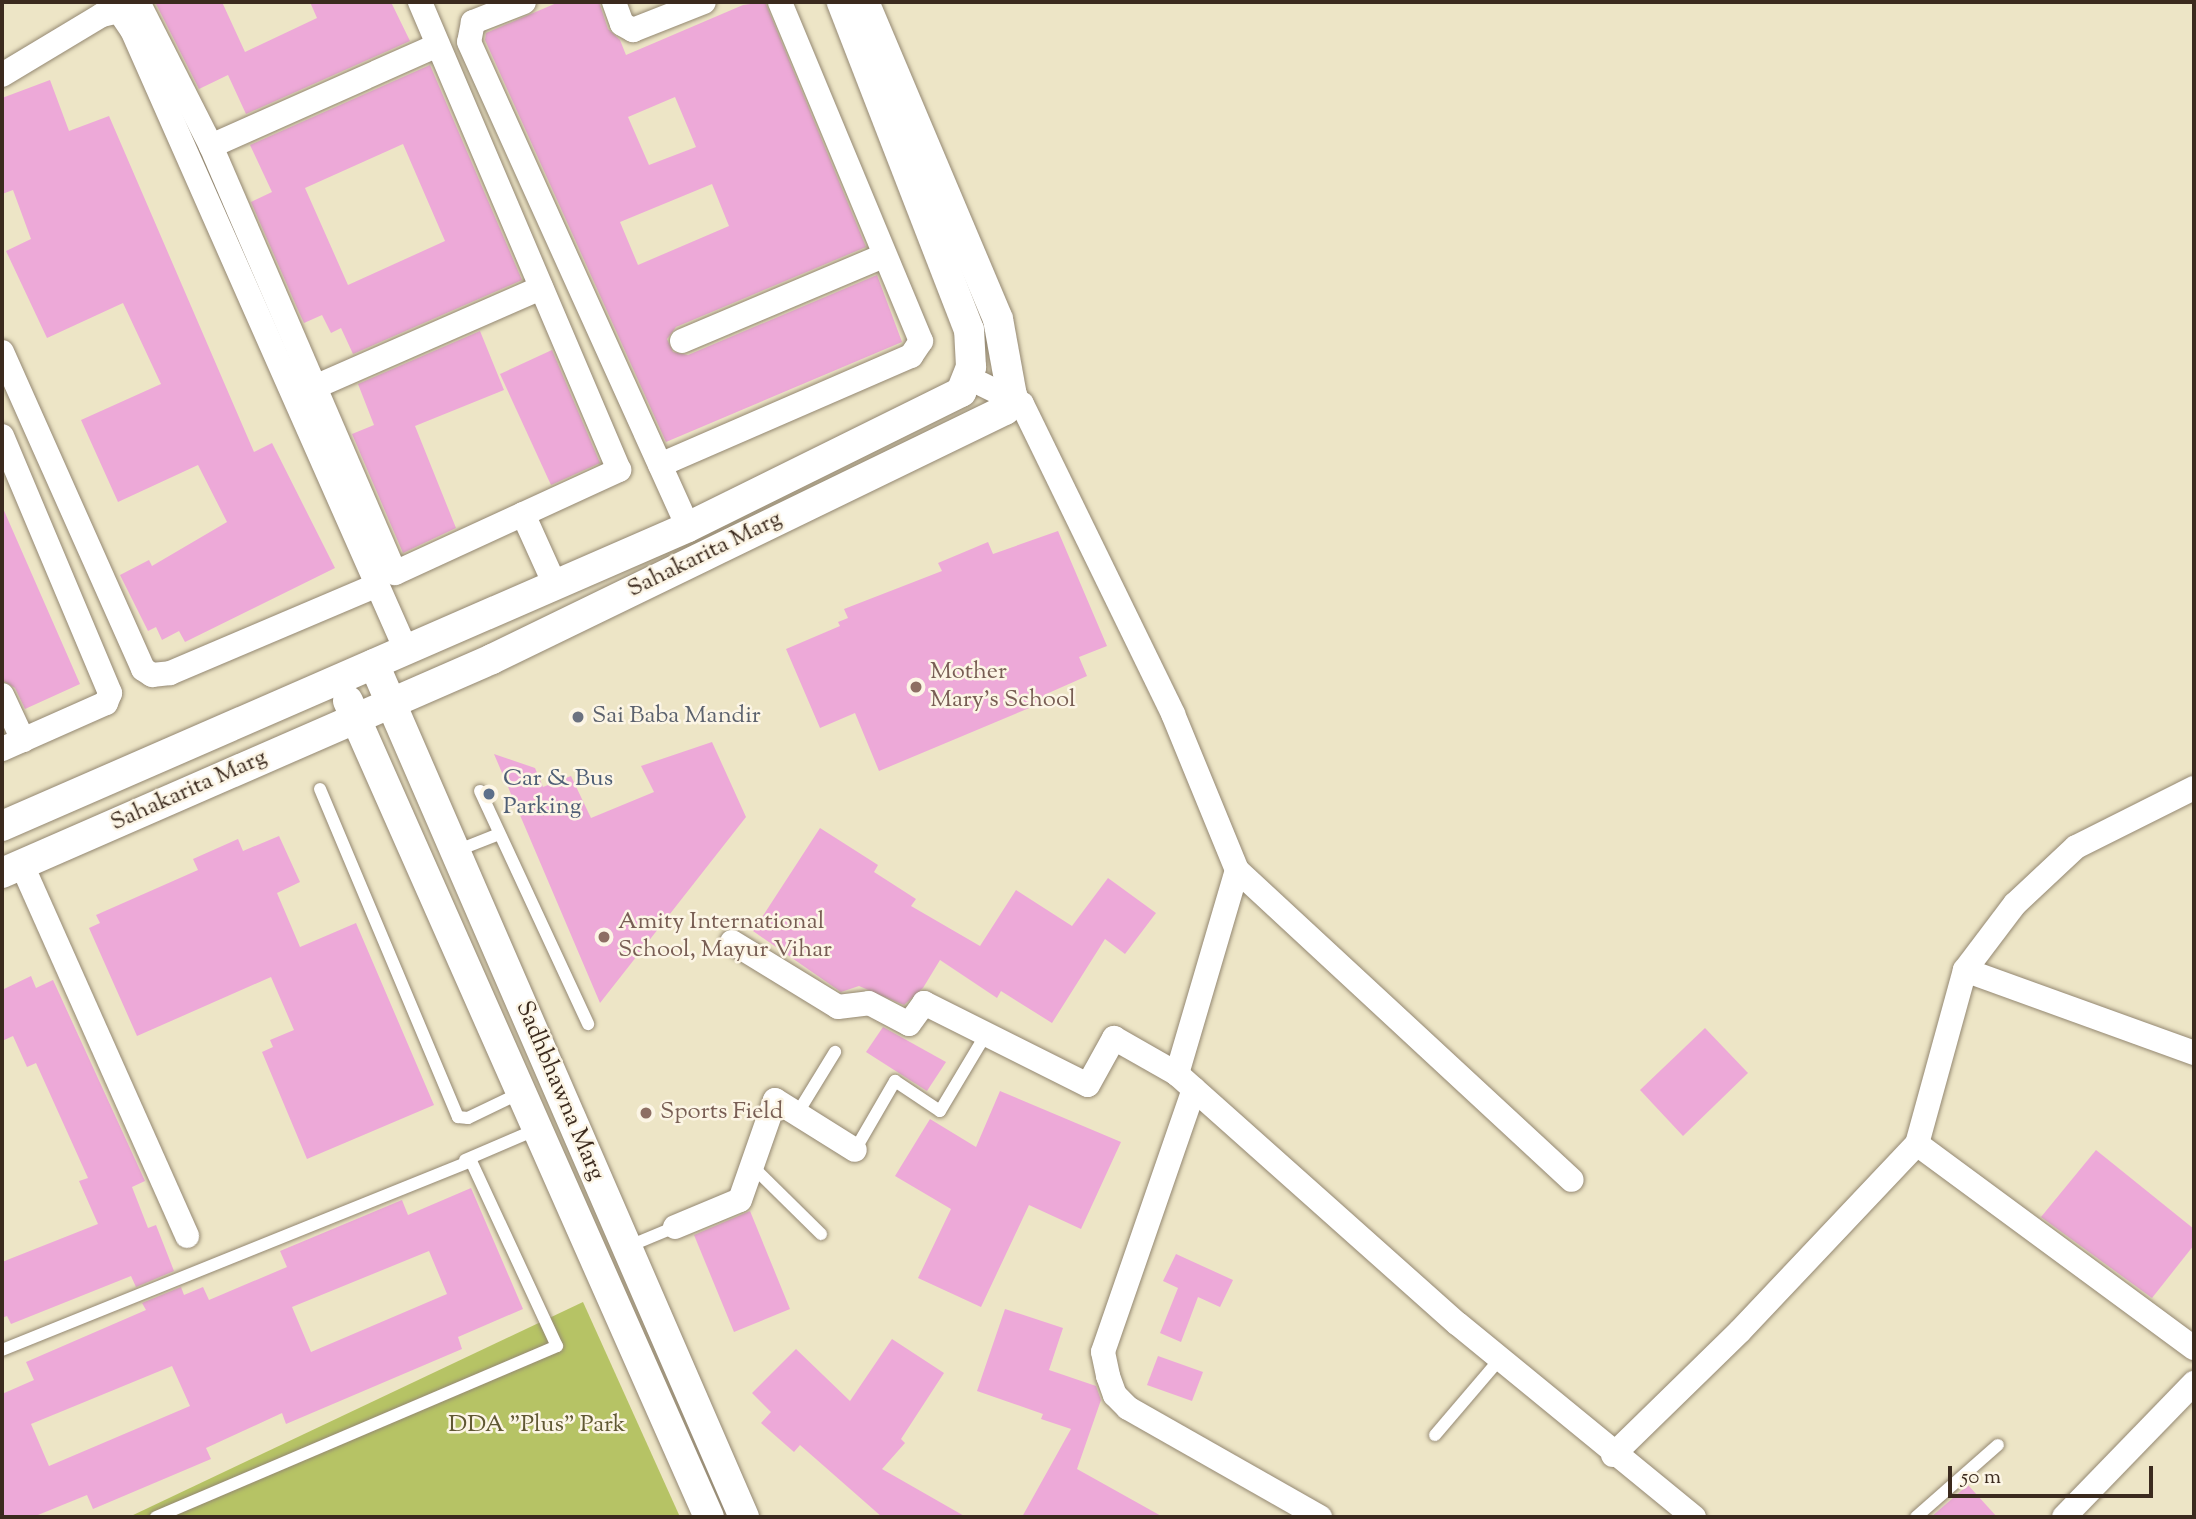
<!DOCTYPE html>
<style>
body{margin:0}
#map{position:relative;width:2196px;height:1519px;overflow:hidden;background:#ede5c6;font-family:"Sorts Mill Goudy",serif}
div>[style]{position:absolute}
.green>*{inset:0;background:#b6c365}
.building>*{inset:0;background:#eda9d8}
.roads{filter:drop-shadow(0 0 2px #948872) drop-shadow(0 0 2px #948872)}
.service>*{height:12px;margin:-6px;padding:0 6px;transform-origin:6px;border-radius:6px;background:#fff}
.minor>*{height:24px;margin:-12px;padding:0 12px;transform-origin:12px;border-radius:12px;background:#fff}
.tertiary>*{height:30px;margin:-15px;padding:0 15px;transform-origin:15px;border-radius:15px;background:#fff}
.dots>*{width:19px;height:19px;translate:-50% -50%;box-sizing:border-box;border:4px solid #fcf5e5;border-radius:50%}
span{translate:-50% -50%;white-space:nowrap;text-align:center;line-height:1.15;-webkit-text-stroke:5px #fcf5e5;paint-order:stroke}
.street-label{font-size:24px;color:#3b2a1e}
.education-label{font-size:24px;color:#785e54}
.left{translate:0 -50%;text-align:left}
.worship-label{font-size:24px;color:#5b616d}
.service-label{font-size:24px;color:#4e5e75}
.park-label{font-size:24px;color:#605833}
.frame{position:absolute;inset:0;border:4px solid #3b2a1e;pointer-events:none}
.scale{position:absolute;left:1948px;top:1466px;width:205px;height:32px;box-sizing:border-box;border:4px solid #3b2a1e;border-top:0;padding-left:9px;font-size:21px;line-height:24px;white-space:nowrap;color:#3b2a1e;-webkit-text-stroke:5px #fcf5e5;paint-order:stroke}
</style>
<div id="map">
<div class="green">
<i style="clip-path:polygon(583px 1302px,680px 1517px,129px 1517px)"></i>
</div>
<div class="building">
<i style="clip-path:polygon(155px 2px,222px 2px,245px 52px,317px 18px,310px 2px,391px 2px,410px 41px,246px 114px,228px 75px,199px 89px)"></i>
<i style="clip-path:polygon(evenodd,559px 2px,599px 2px,608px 29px,620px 40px,626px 55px,743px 5px,765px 2px,866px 247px,676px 327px,667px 339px,673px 352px,688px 355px,877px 275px,902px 342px,666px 442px,485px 40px,486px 33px,559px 2px,675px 97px,696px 147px,649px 165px,628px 117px,675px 97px,559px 2px,712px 184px,729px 226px,638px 265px,620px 222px,712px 184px)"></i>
<i style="clip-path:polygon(evenodd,430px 65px,522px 280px,353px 354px,341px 328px,331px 333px,322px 315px,304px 323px,298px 310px,251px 202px,272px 192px,250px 145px,430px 65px,403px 144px,445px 241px,348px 285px,305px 188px,403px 144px)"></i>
<i style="clip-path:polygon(50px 80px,69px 131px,109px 116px,254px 452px,272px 443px,335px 568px,185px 642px,179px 631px,162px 640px,156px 627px,148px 631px,120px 575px,149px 560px,152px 566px,227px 522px,198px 465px,118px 502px,81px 420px,161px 384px,123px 303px,47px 338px,6px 251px,31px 239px,13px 190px,2px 194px,2px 98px)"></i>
<i style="clip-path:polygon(480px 331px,504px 390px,415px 426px,456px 528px,403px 553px,352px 434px,374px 425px,358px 384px)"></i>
<i style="clip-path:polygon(552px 350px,600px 463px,551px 485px,500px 374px)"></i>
<i style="clip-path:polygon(2px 506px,80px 684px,25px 709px,15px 688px,2px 680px)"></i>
<i style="clip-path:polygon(1058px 531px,1107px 646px,1079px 657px,1087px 676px,1044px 695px,1046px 701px,879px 771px,855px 713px,820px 728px,786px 649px,840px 626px,838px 622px,848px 618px,844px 609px,942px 571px,938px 563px,988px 542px,993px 554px)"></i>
<i style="clip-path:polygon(712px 742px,746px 817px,600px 1003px,494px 754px,535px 768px,543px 787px,571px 776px,591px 818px,654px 792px,641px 766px)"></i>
<i style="clip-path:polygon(820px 828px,878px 865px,874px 872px,916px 899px,911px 906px,980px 946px,1016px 890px,1072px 926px,1108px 878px,1156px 913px,1125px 954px,1105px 939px,1052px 1023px,1001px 991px,997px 998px,940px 960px,923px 988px,904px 1005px,859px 986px,841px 992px,753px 931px)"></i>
<i style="clip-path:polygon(279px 836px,300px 882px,277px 893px,300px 947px,356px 923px,434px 1105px,307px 1159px,262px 1052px,273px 1047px,270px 1040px,294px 1030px,271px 977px,137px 1036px,89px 928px,100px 923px,96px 915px,198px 870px,193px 859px,238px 839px,243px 851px)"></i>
<i style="clip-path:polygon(31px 976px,36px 988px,53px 980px,145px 1181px,132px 1187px,148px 1228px,156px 1225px,174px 1271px,136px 1287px,131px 1276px,11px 1324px,7px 1316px,2px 1318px,2px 1262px,98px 1224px,79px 1181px,88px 1178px,36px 1063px,27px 1067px,13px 1036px,2px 1041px,2px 990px)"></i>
<i style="clip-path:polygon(883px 1027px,946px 1062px,927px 1091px,866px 1052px)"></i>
<i style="clip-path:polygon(1705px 1028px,1748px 1073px,1683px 1136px,1640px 1090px)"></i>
<i style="clip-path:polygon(1000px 1091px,1121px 1142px,1081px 1229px,1029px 1205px,981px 1307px,918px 1278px,951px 1209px,895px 1176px,930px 1119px,976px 1147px)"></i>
<i style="clip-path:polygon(2096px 1150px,2194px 1229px,2194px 1245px,2152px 1298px,2041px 1217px)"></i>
<i style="clip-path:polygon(evenodd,471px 1188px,523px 1309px,458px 1337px,462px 1349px,286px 1424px,282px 1413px,206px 1448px,211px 1459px,93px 1509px,87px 1495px,33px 1517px,2px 1517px,2px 1394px,34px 1380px,26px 1362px,146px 1310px,142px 1303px,181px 1287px,184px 1295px,203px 1287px,209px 1300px,287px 1267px,280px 1251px,402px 1200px,408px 1215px,471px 1188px,429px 1251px,447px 1294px,311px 1352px,292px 1307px,429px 1251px,471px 1188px,172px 1366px,190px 1406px,49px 1466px,31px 1424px,172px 1366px)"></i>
<i style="clip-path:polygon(750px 1211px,790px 1309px,734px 1332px,694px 1235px)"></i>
<i style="clip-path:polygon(1176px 1254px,1233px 1280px,1220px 1307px,1198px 1297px,1181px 1342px,1160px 1333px,1178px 1288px,1163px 1281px)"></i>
<i style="clip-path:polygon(1005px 1309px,1063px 1328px,1049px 1370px,1096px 1386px,1101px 1400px,1077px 1469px,1163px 1517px,1022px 1517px,1071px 1429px,1041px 1419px,1043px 1414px,977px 1391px)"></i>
<i style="clip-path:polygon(892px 1339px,944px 1373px,901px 1439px,905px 1443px,882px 1469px,966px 1517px,882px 1517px,800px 1445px,794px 1452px,761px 1423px,771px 1412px,752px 1393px,796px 1349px,850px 1401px)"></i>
<i style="clip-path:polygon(1158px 1356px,1203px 1372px,1192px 1401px,1147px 1385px)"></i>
<i style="clip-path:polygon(1968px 1485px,1997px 1517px,1931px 1517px)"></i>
</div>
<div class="roads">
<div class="service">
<i style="left:320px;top:789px;width:356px;rotate:67.2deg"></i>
<i style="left:458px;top:1117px;width:10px;rotate:6deg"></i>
<i style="left:468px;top:1118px;width:58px;rotate:-25.7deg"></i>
<i style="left:480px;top:791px;width:257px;rotate:65.1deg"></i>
<i style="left:456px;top:851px;width:46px;rotate:-21.6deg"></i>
<i style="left:797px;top:1114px;width:73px;rotate:-58.5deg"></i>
<i style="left:855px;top:1150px;width:80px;rotate:-59.9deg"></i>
<i style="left:895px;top:1081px;width:54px;rotate:33.7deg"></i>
<i style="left:940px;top:1111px;width:90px;rotate:-59.1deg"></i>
<i style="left:465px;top:1160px;width:78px;rotate:-23.3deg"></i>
<i style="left:752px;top:1166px;width:97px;rotate:44.6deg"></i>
<i style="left:627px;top:1247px;width:52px;rotate:-22.6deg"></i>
<i style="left:2px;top:1350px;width:506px;rotate:-21.95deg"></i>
<i style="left:471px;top:1161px;width:204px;rotate:65.1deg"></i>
<i style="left:557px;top:1346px;width:436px;rotate:156.9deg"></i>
<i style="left:1435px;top:1435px;width:100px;rotate:-49.5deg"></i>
<i style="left:1916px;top:1517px;width:109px;rotate:-41.3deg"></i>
</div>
<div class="minor">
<i style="left:138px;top:2px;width:161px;rotate:63.1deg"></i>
<i style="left:211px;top:146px;width:465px;rotate:66.7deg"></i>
<i style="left:395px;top:573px;width:247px;rotate:-24.7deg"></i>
<i style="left:619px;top:470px;width:509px;rotate:-113.04deg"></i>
<i style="left:524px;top:2px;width:55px;rotate:158.6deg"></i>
<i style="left:473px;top:22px;width:20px;rotate:101deg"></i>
<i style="left:469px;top:42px;width:532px;rotate:65.7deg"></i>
<i style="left:614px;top:2px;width:23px;rotate:70deg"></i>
<i style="left:622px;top:24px;width:13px;rotate:29deg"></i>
<i style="left:633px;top:30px;width:76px;rotate:-21.5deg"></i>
<i style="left:2px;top:75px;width:117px;rotate:-31deg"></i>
<i style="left:102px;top:15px;width:17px;rotate:-13deg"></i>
<i style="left:119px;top:11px;width:23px;rotate:56deg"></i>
<i style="left:132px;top:30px;width:678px;rotate:66.16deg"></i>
<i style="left:211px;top:146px;width:248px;rotate:-24deg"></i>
<i style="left:682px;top:341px;width:218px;rotate:-22.9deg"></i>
<i style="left:2px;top:352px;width:347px;rotate:66deg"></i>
<i style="left:143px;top:669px;width:11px;rotate:34deg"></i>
<i style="left:152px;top:675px;width:18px;rotate:-6deg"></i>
<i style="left:170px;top:673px;width:225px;rotate:-23deg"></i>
<i style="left:967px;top:377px;width:61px;rotate:26.1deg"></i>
<i style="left:1022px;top:404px;width:345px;rotate:64deg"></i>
<i style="left:1173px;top:714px;width:169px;rotate:67.7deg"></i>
<i style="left:1237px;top:870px;width:213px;rotate:106.4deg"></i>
<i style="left:1177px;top:1074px;width:376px;rotate:41.7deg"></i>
<i style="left:1458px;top:1324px;width:305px;rotate:39.3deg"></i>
<i style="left:315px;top:387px;width:247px;rotate:-23.7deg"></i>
<i style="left:2px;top:436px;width:279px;rotate:67.2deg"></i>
<i style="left:110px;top:693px;width:11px;rotate:112deg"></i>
<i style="left:106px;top:703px;width:114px;rotate:156.1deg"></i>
<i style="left:660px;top:465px;width:274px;rotate:-23.5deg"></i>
<i style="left:911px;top:356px;width:18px;rotate:-56deg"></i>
<i style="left:921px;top:341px;width:367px;rotate:-112.6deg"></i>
<i style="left:523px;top:514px;width:78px;rotate:65.7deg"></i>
<i style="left:2px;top:695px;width:50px;rotate:65deg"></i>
<i style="left:22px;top:865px;width:406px;rotate:66deg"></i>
<i style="left:1237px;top:870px;width:456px;rotate:42.8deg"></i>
<i style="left:732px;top:942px;width:124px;rotate:31.5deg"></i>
<i style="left:838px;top:1007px;width:31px;rotate:-7deg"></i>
<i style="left:869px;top:1003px;width:45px;rotate:27.7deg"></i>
<i style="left:909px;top:1024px;width:26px;rotate:-54deg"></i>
<i style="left:924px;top:1003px;width:183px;rotate:26.6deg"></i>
<i style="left:1088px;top:1085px;width:54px;rotate:-61deg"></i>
<i style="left:1114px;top:1038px;width:73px;rotate:29.7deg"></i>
<i style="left:1965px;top:970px;width:244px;rotate:19.9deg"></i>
<i style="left:1194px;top:1089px;width:278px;rotate:109.1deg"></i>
<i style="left:1103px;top:1352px;width:25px;rotate:78deg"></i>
<i style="left:1108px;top:1376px;width:20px;rotate:70deg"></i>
<i style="left:1115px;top:1395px;width:18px;rotate:45deg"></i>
<i style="left:1128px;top:1408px;width:221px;rotate:29.6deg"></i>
<i style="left:1917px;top:1144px;width:344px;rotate:36.4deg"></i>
<i style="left:675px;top:1227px;width:70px;rotate:-22.6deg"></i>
<i style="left:740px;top:1200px;width:106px;rotate:-70.7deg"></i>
<i style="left:775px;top:1100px;width:94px;rotate:32deg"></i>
<i style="left:1613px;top:1455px;width:177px;rotate:-44.3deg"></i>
<i style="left:1740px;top:1331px;width:257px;rotate:-46.6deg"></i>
<i style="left:1917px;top:1144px;width:180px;rotate:-74.6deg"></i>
<i style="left:1965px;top:970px;width:83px;rotate:-52.9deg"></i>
<i style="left:2015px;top:904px;width:83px;rotate:-43.1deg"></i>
<i style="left:2076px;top:847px;width:132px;rotate:-26.6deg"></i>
<i style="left:2064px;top:1517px;width:187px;rotate:-45.9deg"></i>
</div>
<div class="tertiary">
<i style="left:374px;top:664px;width:930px;rotate:66.55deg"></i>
<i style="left:348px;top:701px;width:892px;rotate:66.14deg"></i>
<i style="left:2px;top:826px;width:748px;rotate:-23.55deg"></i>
<i style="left:688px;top:527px;width:305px;rotate:-26.3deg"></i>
<i style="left:961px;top:392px;width:27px;rotate:-68deg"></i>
<i style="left:971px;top:367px;width:37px;rotate:-93deg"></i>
<i style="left:969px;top:330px;width:352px;rotate:-111.2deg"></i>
<i style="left:2px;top:873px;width:535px;rotate:-23.59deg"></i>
<i style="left:492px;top:659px;width:570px;rotate:-25.89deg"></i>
<i style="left:1005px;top:410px;width:16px;rotate:-63deg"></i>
<i style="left:1012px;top:396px;width:78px;rotate:-100.3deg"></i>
<i style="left:998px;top:319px;width:344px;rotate:-112.9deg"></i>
</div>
</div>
<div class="dots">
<i style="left:916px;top:687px;background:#8d6e63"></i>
<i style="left:578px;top:717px;background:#6b7280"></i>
<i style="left:489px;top:794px;background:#5c6f8a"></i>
<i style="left:604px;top:937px;background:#8d6e63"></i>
<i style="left:646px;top:1113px;background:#8d6e63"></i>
</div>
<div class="street-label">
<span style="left:705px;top:555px;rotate:-26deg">Sahakarita Marg</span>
<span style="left:189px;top:791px;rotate:-24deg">Sahakarita Marg</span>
<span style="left:559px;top:1091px;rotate:67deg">Sadhbhawna Marg</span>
</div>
<div class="education-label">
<span class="left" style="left:930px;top:687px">Mother<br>Mary's School</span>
<span class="left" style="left:618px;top:937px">Amity International<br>School, Mayur Vihar</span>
<span class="left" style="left:660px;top:1113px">Sports Field</span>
</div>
<div class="worship-label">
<span class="left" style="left:592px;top:717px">Sai Baba Mandir</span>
</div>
<div class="service-label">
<span class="left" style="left:503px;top:794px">Car &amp; Bus<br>Parking</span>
</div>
<div class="park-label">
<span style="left:537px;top:1426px">DDA "Plus" Park</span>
</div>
<div class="frame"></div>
<div class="scale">50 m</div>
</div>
